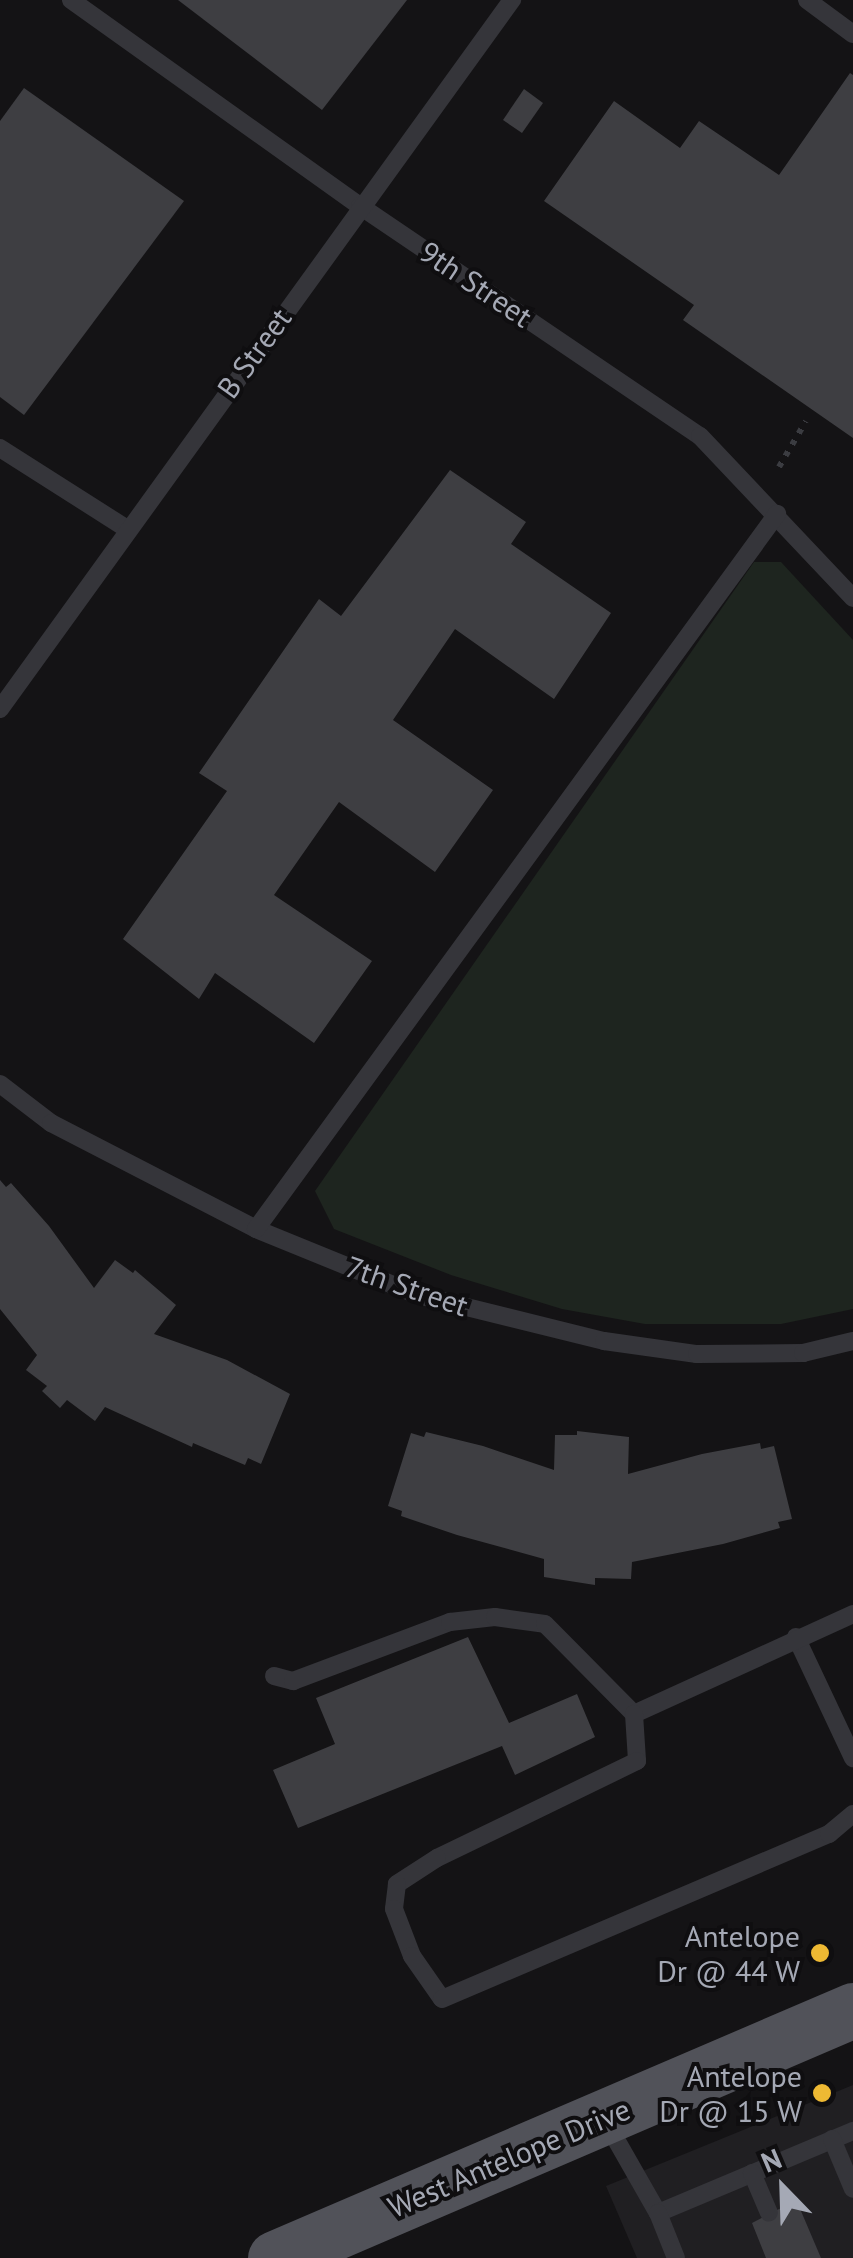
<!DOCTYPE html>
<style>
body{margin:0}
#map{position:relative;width:853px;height:2258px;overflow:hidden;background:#141315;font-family:"PT Sans",sans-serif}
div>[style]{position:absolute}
.built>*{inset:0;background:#201f22}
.green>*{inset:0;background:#1e251f}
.building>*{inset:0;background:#3e3e42}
.path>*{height:6px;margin-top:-3px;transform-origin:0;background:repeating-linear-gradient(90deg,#3b3c41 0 5px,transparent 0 13px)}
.lane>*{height:18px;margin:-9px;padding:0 9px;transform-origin:9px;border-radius:9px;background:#35353a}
.primary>*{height:55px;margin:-27.5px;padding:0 27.5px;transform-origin:27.5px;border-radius:27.5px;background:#515259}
.dots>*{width:28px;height:28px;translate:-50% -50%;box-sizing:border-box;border:5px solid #0f0e10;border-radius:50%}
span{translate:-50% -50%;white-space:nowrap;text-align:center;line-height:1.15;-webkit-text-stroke:8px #0f0e10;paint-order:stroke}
.street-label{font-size:30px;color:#a5a9b5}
.poi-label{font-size:30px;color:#a5a9b5}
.right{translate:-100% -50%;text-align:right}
.north{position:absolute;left:733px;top:2138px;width:100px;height:100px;-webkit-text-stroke:8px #0f0e10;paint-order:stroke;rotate:337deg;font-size:28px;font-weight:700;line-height:40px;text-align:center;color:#a5a9b5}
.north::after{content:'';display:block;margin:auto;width:35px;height:45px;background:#a5a9b5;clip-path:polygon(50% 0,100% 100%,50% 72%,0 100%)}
</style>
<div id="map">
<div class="built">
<i style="clip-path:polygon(853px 2085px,853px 2258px,637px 2258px,606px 2186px)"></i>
</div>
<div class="green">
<i style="clip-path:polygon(754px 562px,781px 562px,853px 640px,853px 1309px,781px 1324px,645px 1324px,562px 1309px,451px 1275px,334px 1229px,315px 1191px)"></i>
</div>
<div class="building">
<i style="clip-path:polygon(178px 0,407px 0,322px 110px)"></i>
<i style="clip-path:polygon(850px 73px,853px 75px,853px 438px,683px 320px,694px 305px,544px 201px,614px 101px,680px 148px,699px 121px,779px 175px)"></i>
<i style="clip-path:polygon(24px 88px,184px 201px,24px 415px,0 397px,0 121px)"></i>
<i style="clip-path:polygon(524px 89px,543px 103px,522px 133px,503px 120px)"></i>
<i style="clip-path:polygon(450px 470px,526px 522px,511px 544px,611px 613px,554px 699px,455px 629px,393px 720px,493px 790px,435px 872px,339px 802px,274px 895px,372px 961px,314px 1043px,215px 973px,199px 999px,123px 939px,227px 791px,199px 773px,319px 599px,341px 616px)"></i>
<i style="clip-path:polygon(0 1180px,6px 1187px,11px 1183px,49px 1226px,94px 1288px,115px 1260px,133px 1273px,135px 1270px,176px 1305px,154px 1334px,227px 1360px,290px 1394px,261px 1464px,248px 1458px,245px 1465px,193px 1443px,192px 1447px,105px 1407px,95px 1421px,67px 1400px,60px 1408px,42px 1391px,47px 1386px,26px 1370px,37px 1355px,0 1309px)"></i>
<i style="clip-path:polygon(577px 1431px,629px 1437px,628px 1474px,702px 1454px,760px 1443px,761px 1449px,774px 1446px,792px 1519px,778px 1522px,780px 1528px,723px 1544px,632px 1562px,631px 1579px,595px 1578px,595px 1585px,544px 1577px,544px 1559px,457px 1535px,401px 1516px,402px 1511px,388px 1506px,411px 1433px,424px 1437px,426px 1432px,483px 1446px,554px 1470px,555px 1435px,577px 1435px)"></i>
<i style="clip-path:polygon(468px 1637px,509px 1723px,577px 1694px,595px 1737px,515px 1775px,502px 1746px,298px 1828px,273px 1770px,335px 1744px,316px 1698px)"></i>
<i style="clip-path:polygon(798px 2204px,821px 2258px,766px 2258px,752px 2223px,781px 2208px,783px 2211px)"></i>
</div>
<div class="path">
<i style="left:779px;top:467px;width:53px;rotate:-59.6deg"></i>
</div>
<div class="lane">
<i style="left:71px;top:0;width:355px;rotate:35.5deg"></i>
<i style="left:360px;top:206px;width:410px;rotate:34.1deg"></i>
<i style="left:700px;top:436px;width:223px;rotate:46.6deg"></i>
<i style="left:807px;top:0;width:57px;rotate:36.5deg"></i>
<i style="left:0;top:448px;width:151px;rotate:32.5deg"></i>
<i style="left:0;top:709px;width:875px;rotate:-54.17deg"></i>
<i style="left:0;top:1084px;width:64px;rotate:37.4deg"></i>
<i style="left:51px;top:1123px;width:231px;rotate:27.3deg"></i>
<i style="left:256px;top:1229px;width:175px;rotate:22.2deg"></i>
<i style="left:418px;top:1295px;width:192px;rotate:13.9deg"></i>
<i style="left:604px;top:1341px;width:94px;rotate:8deg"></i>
<i style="left:697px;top:1354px;width:106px;rotate:-0.5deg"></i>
<i style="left:803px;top:1353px;width:51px;rotate:-13.5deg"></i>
<i style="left:256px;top:1229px;width:885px;rotate:-53.92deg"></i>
<i style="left:796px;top:1637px;width:134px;rotate:64.8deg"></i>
<i style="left:274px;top:1676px;width:20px;rotate:15deg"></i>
<i style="left:293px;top:1681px;width:168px;rotate:-20.6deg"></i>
<i style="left:450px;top:1622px;width:45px;rotate:-6.3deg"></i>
<i style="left:495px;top:1617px;width:50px;rotate:8deg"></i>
<i style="left:545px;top:1624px;width:127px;rotate:45.3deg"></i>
<i style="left:634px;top:1714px;width:241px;rotate:-24.5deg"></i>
<i style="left:634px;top:1714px;width:47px;rotate:86.3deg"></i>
<i style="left:637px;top:1761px;width:222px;rotate:154.1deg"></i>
<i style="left:437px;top:1858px;width:48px;rotate:147deg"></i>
<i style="left:397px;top:1884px;width:25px;rotate:97deg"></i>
<i style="left:394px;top:1909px;width:50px;rotate:69deg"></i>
<i style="left:412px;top:1956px;width:52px;rotate:55.1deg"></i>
<i style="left:442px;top:1999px;width:421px;rotate:-23.1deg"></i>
<i style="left:829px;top:1834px;width:31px;rotate:-40deg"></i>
<i style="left:606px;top:2122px;width:105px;rotate:60.3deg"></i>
<i style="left:658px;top:2213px;width:212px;rotate:-22.8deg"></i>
<i style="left:832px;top:2139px;width:54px;rotate:67.2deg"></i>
<i style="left:752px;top:2173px;width:43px;rotate:67deg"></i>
<i style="left:658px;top:2213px;width:48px;rotate:68.2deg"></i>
</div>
<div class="primary">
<i style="left:275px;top:2258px;width:629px;rotate:-23.22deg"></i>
</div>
<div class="dots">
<i style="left:820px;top:1953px;background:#eeb933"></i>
<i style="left:822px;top:2093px;background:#eeb933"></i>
</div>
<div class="street-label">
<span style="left:476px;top:284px;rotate:34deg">9th Street</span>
<span style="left:254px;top:353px;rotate:-54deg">B Street</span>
<span style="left:407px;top:1286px;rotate:19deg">7th Street</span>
<span style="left:509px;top:2158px;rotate:-23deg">West Antelope Drive</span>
</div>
<div class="poi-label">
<span class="right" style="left:800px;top:1953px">Antelope<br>Dr @ 44 W</span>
<span class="right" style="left:802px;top:2093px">Antelope<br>Dr @ 15 W</span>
</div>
<div class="north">N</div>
</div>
